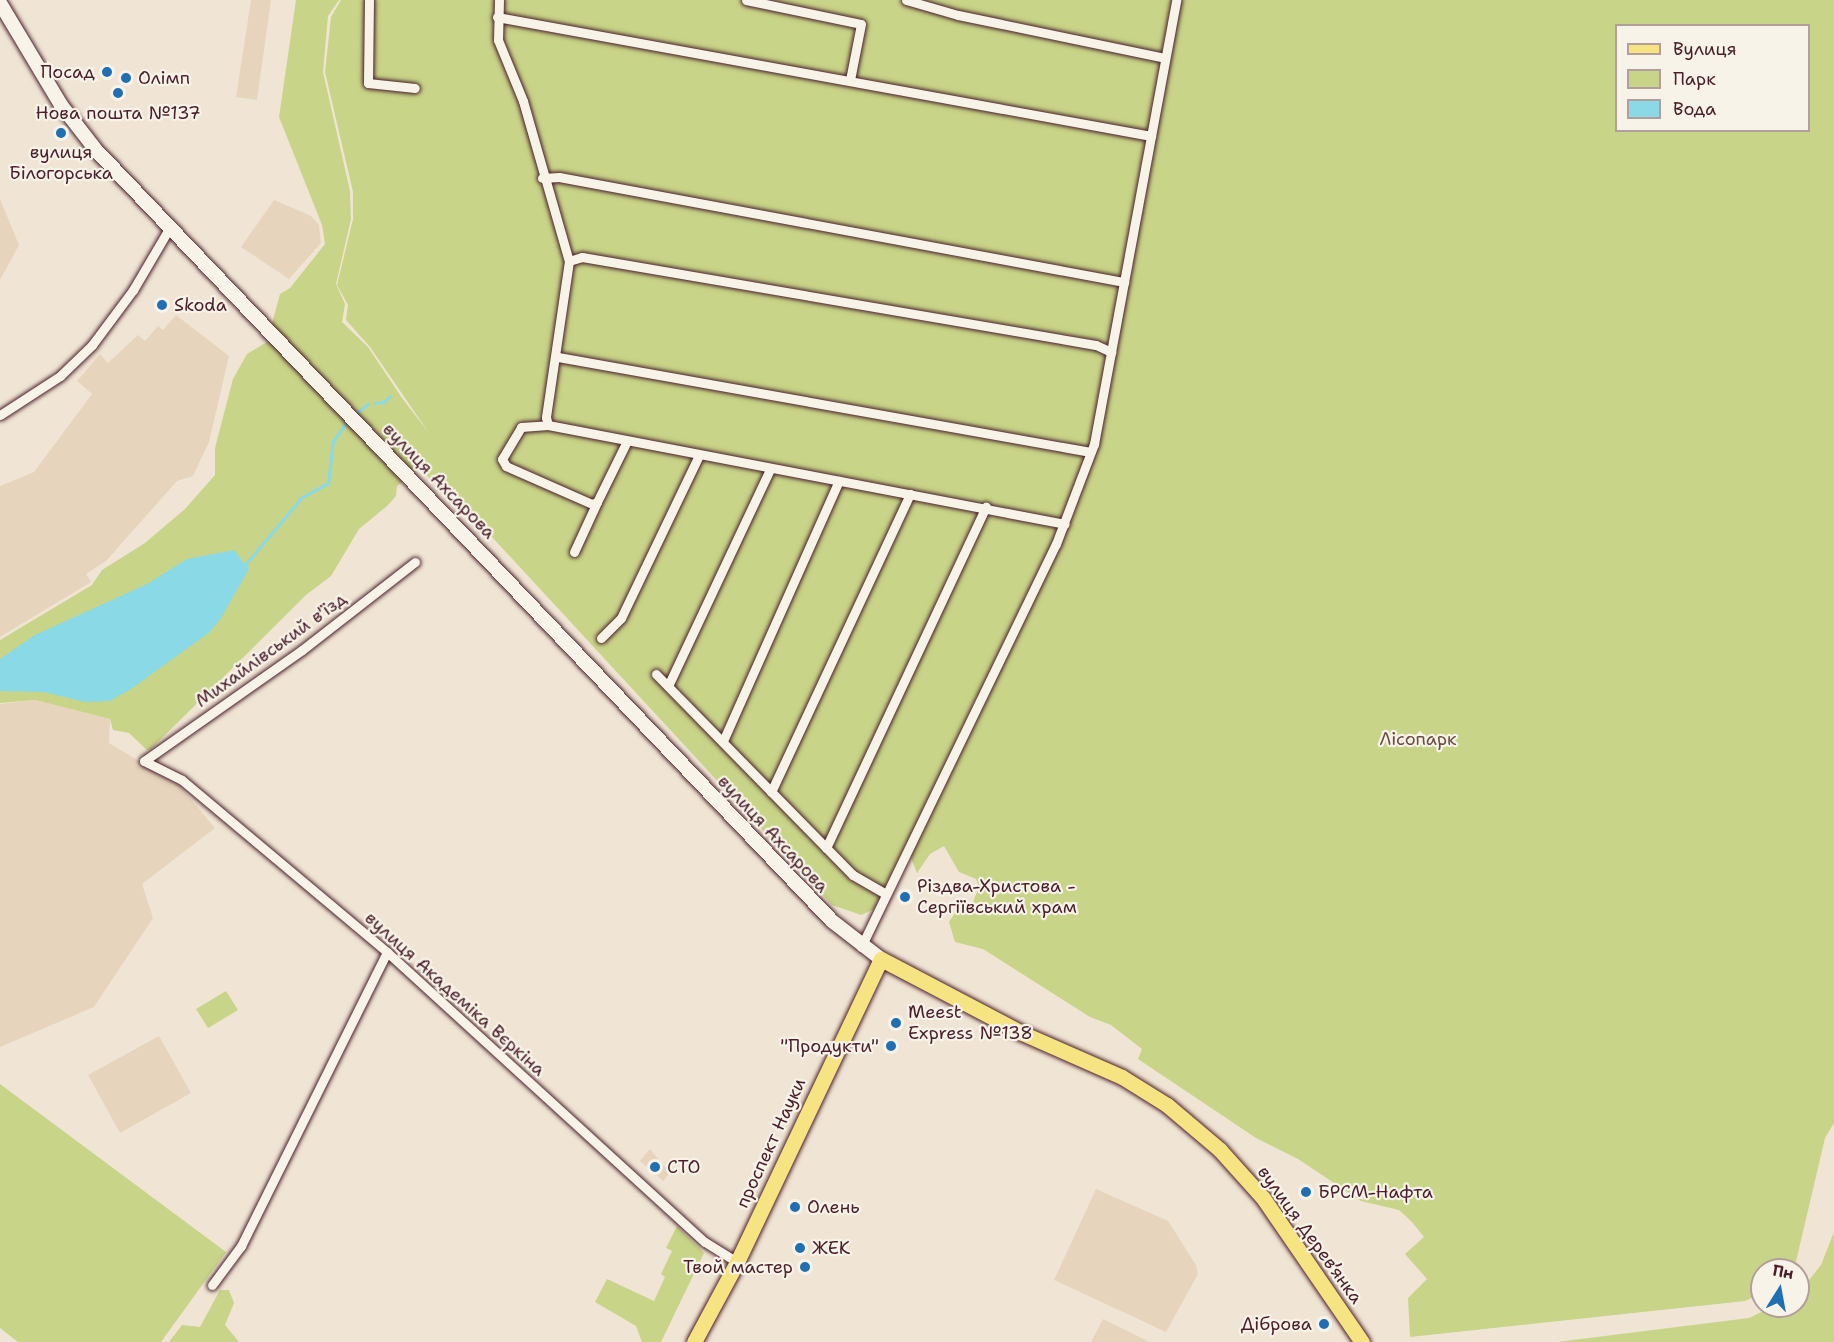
<!DOCTYPE html>
<meta charset="utf-8">
<style>
body{margin:0}
#map{position:relative;width:1834px;height:1342px;overflow:hidden;background:#f0e5d4;font-family:"Shantell Sans",sans-serif}
div>[style]{position:absolute}
.built>*{inset:0;background:#e7d4bc}
.green>*{inset:0;background:#c8d487}
.water>*{inset:0;background:#8ad9e6}
.stream>*{height:3px;margin:-1.5px;padding:0 1.5px;transform-origin:1.5px;border-radius:1.5px;background:#8ad9e6}
.roads{filter:drop-shadow(0 0 2px #4a1f2b) drop-shadow(0 0 2px #4a1f2b)}
.minor>*{height:9px;margin:-4.5px;padding:0 4.5px;transform-origin:4.5px;border-radius:4.5px;background:#f7f3e8}
.secondary>*{height:14px;margin:-7px;padding:0 7px;transform-origin:7px;border-radius:7px;background:#f7f3e8}
.primary>*{height:15px;margin:-7.5px;padding:0 7.5px;transform-origin:7.5px;border-radius:7.5px;background:#f6e381}
.dots>*{width:16px;height:16px;translate:-50% -50%;box-sizing:border-box;border:3px solid #f7f3e8;border-radius:50%}
span{translate:-50% -50%;white-space:nowrap;text-align:center;line-height:1.15;-webkit-text-stroke:4.5px #f7f3e8;paint-order:stroke}
.poi-label{font-size:18px;color:#4a1f2b}
.right{translate:-100% -50%;text-align:right}
.left{translate:0 -50%;text-align:left}
.street-label{font-size:18px;color:#4a1f2b}
.park-label{font-size:18px;color:#6a4c42}
.legend{position:absolute;left:1615px;top:24px;width:195px;height:108px;box-sizing:border-box;background:#f7f3e8;border:2px solid #b29e9c;margin:0;padding:8px 10px;list-style:none;font-size:18px;color:#4a1f2b}
.legend li{display:flex;align-items:center;gap:12px;height:30px}
.legend b{width:30px;border:2px solid #b29e9c}
.north{position:absolute;left:1750px;top:1258px;width:60px;height:60px;box-sizing:border-box;background:#f7f3e8;border:2px solid #b29e9c;border-radius:50%;rotate:11deg;font-size:16px;font-weight:700;line-height:24px;text-align:center;color:#4a1f2b}
.north::after{content:'';display:block;margin:auto;width:21px;height:27px;background:#1f6fb2;clip-path:polygon(50% 0,100% 100%,50% 72%,0 100%)}
</style>
<div id="map">
<div class="built">
<i style="clip-path:polygon(251px 0,271px 0,257px 100px,236px 97px)"></i>
<i style="clip-path:polygon(0 199px,19px 245px,0 280px)"></i>
<i style="clip-path:polygon(274px 200px,311px 216px,319px 225px,321px 243px,289px 279px,241px 247px)"></i>
<i style="clip-path:polygon(176px 315px,229px 356px,209px 442px,193px 476px,177px 481px,106px 561px,86px 574px,91px 582px,0 637px,0 486px,34px 472px,92px 394px,77px 381px,100px 354px,108px 363px,138px 335px,145px 341px,158px 326px,163px 330px)"></i>
<i style="clip-path:polygon(35px 700px,110px 719px,109px 743px,179px 785px,215px 828px,142px 884px,153px 918px,94px 1007px,0 1047px,0 704px)"></i>
<i style="clip-path:polygon(159px 1036px,191px 1093px,120px 1133px,88px 1075px)"></i>
<i style="clip-path:polygon(650px 1149px,670px 1173px,663px 1181px,640px 1161px)"></i>
<i style="clip-path:polygon(1096px 1189px,1168px 1221px,1196px 1265px,1198px 1274px,1166px 1332px,1054px 1280px)"></i>
<i style="clip-path:polygon(1103px 1319px,1150px 1342px,1091px 1342px)"></i>
</div>
<div class="green">
<i style="clip-path:polygon(evenodd,296px 0,339px 0,328px 16px,323px 72px,350px 191px,351px 219px,336px 284px,345px 304px,342px 322px,368px 347px,402px 398px,429px 433px,370px 347px,346px 320px,348px 305px,337px 285px,353px 219px,353px 192px,325px 72px,331px 17px,341px 0,1834px 0,1834px 1123px,1825px 1138px,1794px 1270px,1762px 1270px,1762px 1293px,1745px 1301px,1410px 1337px,1408px 1298px,1427px 1279px,1405px 1254px,1424px 1237px,1412px 1222px,1399px 1210px,1361px 1201px,1298px 1159px,1256px 1138px,1138px 1059px,1142px 1049px,1111px 1025px,1090px 1017px,983px 949px,955px 942px,949px 922px,959px 907px,971px 907px,979px 887px,976px 879px,959px 872px,944px 846px,930px 854px,917px 873px,911px 858px,903px 857px,874px 909px,861px 915px,832px 905px,455px 497px,456px 489px,444px 490px,419px 469px,397px 486px,396px 496px,387px 506px,359px 529px,331px 576px,306px 595px,151px 749px,147px 750px,129px 733px,113px 730px,110px 719px,35px 700px,0 703px,0 640px,92px 585px,102px 570px,145px 543px,185px 509px,215px 475px,215px 448px,233px 379px,247px 354px,267px 342px,280px 294px,290px 288px,325px 244px,322px 225px,279px 117px,296px 0,1616px 26px,1808px 26px,1808px 130px,1616px 130px,1616px 26px)"></i>
<i style="clip-path:polygon(226px 991px,238px 1010px,208px 1028px,196px 1009px)"></i>
<i style="clip-path:polygon(0 1084px,226px 1252px,161px 1342px,18px 1342px,0 1328px)"></i>
<i style="clip-path:polygon(677px 1226px,704px 1253px,661px 1342px,642px 1342px,636px 1326px,595px 1302px,607px 1279px,654px 1301px,665px 1277px,661px 1274px,672px 1251px,666px 1248px)"></i>
<i style="clip-path:polygon(1834px 1232px,1834px 1342px,1557px 1342px,1749px 1318px,1774px 1306px,1798px 1306px,1798px 1294px,1821px 1265px)"></i>
<i style="clip-path:polygon(220px 1290px,229px 1290px,234px 1303px,225px 1325px,239px 1342px,169px 1342px,182px 1325px,200px 1327px)"></i>
</div>
<div class="water">
<i style="clip-path:polygon(234px 550px,249px 569px,221px 618px,210px 632px,131px 689px,110px 701px,85px 702px,44px 692px,0 691px,0 659px,35px 635px,147px 584px,187px 559px)"></i>
</div>
<div class="stream">
<i style="left:375px;top:403px;width:9px;rotate:-6deg"></i>
<i style="left:384px;top:402px;width:8px;rotate:-45deg"></i>
<i style="left:355px;top:414px;width:16px;rotate:-38deg"></i>
<i style="left:244px;top:566px;width:90px;rotate:-50deg"></i>
<i style="left:302px;top:497px;width:30px;rotate:-28deg"></i>
<i style="left:328px;top:483px;width:42px;rotate:-83.2deg"></i>
<i style="left:333px;top:441px;width:26px;rotate:-54deg"></i>
</div>
<div class="roads">
<div class="minor">
<i style="left:369px;top:0;width:83px;rotate:90.7deg"></i>
<i style="left:368px;top:83px;width:47px;rotate:6.1deg"></i>
<i style="left:499px;top:0;width:40px;rotate:91.4deg"></i>
<i style="left:498px;top:40px;width:66px;rotate:67.7deg"></i>
<i style="left:523px;top:101px;width:166px;rotate:74deg"></i>
<i style="left:569px;top:261px;width:158px;rotate:98.4deg"></i>
<i style="left:546px;top:417px;width:8px;rotate:76deg"></i>
<i style="left:746px;top:0;width:117px;rotate:11.8deg"></i>
<i style="left:861px;top:24px;width:57px;rotate:101.1deg"></i>
<i style="left:906px;top:0;width:54px;rotate:16.1deg"></i>
<i style="left:958px;top:15px;width:211px;rotate:11.7deg"></i>
<i style="left:497px;top:17px;width:665px;rotate:10.31deg"></i>
<i style="left:542px;top:178px;width:17px;rotate:-3deg"></i>
<i style="left:559px;top:177px;width:575px;rotate:10.53deg"></i>
<i style="left:569px;top:261px;width:14px;rotate:-17deg"></i>
<i style="left:582px;top:257px;width:521px;rotate:9.72deg"></i>
<i style="left:1096px;top:345px;width:17px;rotate:25deg"></i>
<i style="left:558px;top:357px;width:541px;rotate:10.11deg"></i>
<i style="left:0;top:415px;width:72px;rotate:-33deg"></i>
<i style="left:60px;top:376px;width:45px;rotate:-44.1deg"></i>
<i style="left:92px;top:345px;width:69px;rotate:-53.3deg"></i>
<i style="left:133px;top:290px;width:73px;rotate:-59.6deg"></i>
<i style="left:627px;top:441px;width:68px;rotate:116.2deg"></i>
<i style="left:597px;top:502px;width:5px;rotate:158deg"></i>
<i style="left:592px;top:504px;width:94px;rotate:-156.2deg"></i>
<i style="left:506px;top:466px;width:8px;rotate:-120deg"></i>
<i style="left:502px;top:459px;width:37px;rotate:-59deg"></i>
<i style="left:521px;top:427px;width:27px;rotate:-4deg"></i>
<i style="left:548px;top:425px;width:526px;rotate:10.84deg"></i>
<i style="left:574px;top:552px;width:55px;rotate:-65.3deg"></i>
<i style="left:415px;top:562px;width:143px;rotate:142.1deg"></i>
<i style="left:302px;top:650px;width:193px;rotate:144.9deg"></i>
<i style="left:144px;top:761px;width:42px;rotate:26.6deg"></i>
<i style="left:182px;top:780px;width:268px;rotate:40deg"></i>
<i style="left:387px;top:952px;width:430px;rotate:42.4deg"></i>
<i style="left:705px;top:1242px;width:38px;rotate:32deg"></i>
<i style="left:601px;top:638px;width:28px;rotate:-45deg"></i>
<i style="left:621px;top:618px;width:178px;rotate:-64.4deg"></i>
<i style="left:656px;top:674px;width:281px;rotate:45.6deg"></i>
<i style="left:853px;top:875px;width:38px;rotate:30deg"></i>
<i style="left:668px;top:686px;width:240px;rotate:-64.8deg"></i>
<i style="left:723px;top:741px;width:285px;rotate:-66deg"></i>
<i style="left:771px;top:792px;width:329px;rotate:-65deg"></i>
<i style="left:826px;top:848px;width:377px;rotate:-64.9deg"></i>
<i style="left:861px;top:947px;width:448px;rotate:-64.2deg"></i>
<i style="left:1056px;top:544px;width:107px;rotate:-69.2deg"></i>
<i style="left:1094px;top:444px;width:452px;rotate:-79.5deg"></i>
<i style="left:212px;top:1285px;width:49px;rotate:-53.4deg"></i>
<i style="left:241px;top:1246px;width:328px;rotate:-63.6deg"></i>
</div>
<div class="secondary">
<i style="left:0;top:3px;width:119px;rotate:59.1deg"></i>
<i style="left:61px;top:105px;width:57px;rotate:52.1deg"></i>
<i style="left:96px;top:150px;width:1066px;rotate:46.33deg"></i>
<i style="left:832px;top:921px;width:62px;rotate:37.8deg"></i>
</div>
<div class="primary">
<i style="left:694px;top:1342px;width:91px;rotate:-61.7deg"></i>
<i style="left:737px;top:1262px;width:335px;rotate:-64.6deg"></i>
<i style="left:881px;top:959px;width:159px;rotate:27.7deg"></i>
<i style="left:1022px;top:1033px;width:109px;rotate:23.7deg"></i>
<i style="left:1122px;top:1077px;width:53px;rotate:31.9deg"></i>
<i style="left:1167px;top:1105px;width:70px;rotate:40.3deg"></i>
<i style="left:1220px;top:1150px;width:64px;rotate:48.1deg"></i>
<i style="left:1263px;top:1198px;width:175px;rotate:55.5deg"></i>
</div>
</div>
<div class="dots">
<i style="left:107px;top:72px;background:#1f6fb2"></i>
<i style="left:126px;top:78px;background:#1f6fb2"></i>
<i style="left:118px;top:93px;background:#1f6fb2"></i>
<i style="left:61px;top:133px;background:#1f6fb2"></i>
<i style="left:162px;top:305px;background:#1f6fb2"></i>
<i style="left:905px;top:897px;background:#1f6fb2"></i>
<i style="left:896px;top:1023px;background:#1f6fb2"></i>
<i style="left:891px;top:1046px;background:#1f6fb2"></i>
<i style="left:655px;top:1167px;background:#1f6fb2"></i>
<i style="left:1306px;top:1192px;background:#1f6fb2"></i>
<i style="left:795px;top:1207px;background:#1f6fb2"></i>
<i style="left:800px;top:1248px;background:#1f6fb2"></i>
<i style="left:805px;top:1267px;background:#1f6fb2"></i>
<i style="left:1324px;top:1324px;background:#1f6fb2"></i>
</div>
<div class="poi-label">
<span class="right" style="left:95px;top:72px">Посад</span>
<span class="left" style="left:138px;top:78px">Олімп</span>
<span style="left:118px;top:113px">Нова пошта №137</span>
<span style="left:61px;top:163px">вулиця<br>Білогорська</span>
<span class="left" style="left:174px;top:305px">Skoda</span>
<span class="left" style="left:917px;top:897px">Різдва-Христова -<br>Сергіївський храм</span>
<span class="left" style="left:908px;top:1023px">Meest<br>Express №138</span>
<span class="right" style="left:879px;top:1046px">"Продукти"</span>
<span class="left" style="left:667px;top:1167px">СТО</span>
<span class="left" style="left:1318px;top:1192px">БРСМ-Нафта</span>
<span class="left" style="left:807px;top:1207px">Олень</span>
<span class="left" style="left:812px;top:1248px">ЖЕК</span>
<span class="right" style="left:793px;top:1267px">Твой мастер</span>
<span class="right" style="left:1312px;top:1324px">Діброва</span>
</div>
<div class="street-label">
<span style="left:439px;top:481px;rotate:46deg">вулиця Ахсарова</span>
<span style="left:271px;top:650px;rotate:-36deg">Михайлівський в'їзд</span>
<span style="left:773px;top:834px;rotate:47deg">вулиця Ахсарова</span>
<span style="left:455px;top:994px;rotate:42deg">вулиця Академіка Вєркіна</span>
<span style="left:771px;top:1143px;rotate:-65deg">проспект Науки</span>
<span style="left:1310px;top:1235px;rotate:54deg">вулиця Дерев’янка</span>
</div>
<div class="park-label">
<span style="left:1418px;top:739px">Лісопарк</span>
</div>
<ul class="legend">
<li><b style="height:8px;background:#f6e381"></b>Вулиця</li>
<li><b style="height:16px;background:#c8d487"></b>Парк</li>
<li><b style="height:16px;background:#8ad9e6"></b>Вода</li>
</ul>
<div class="north">Пн</div>
</div>
